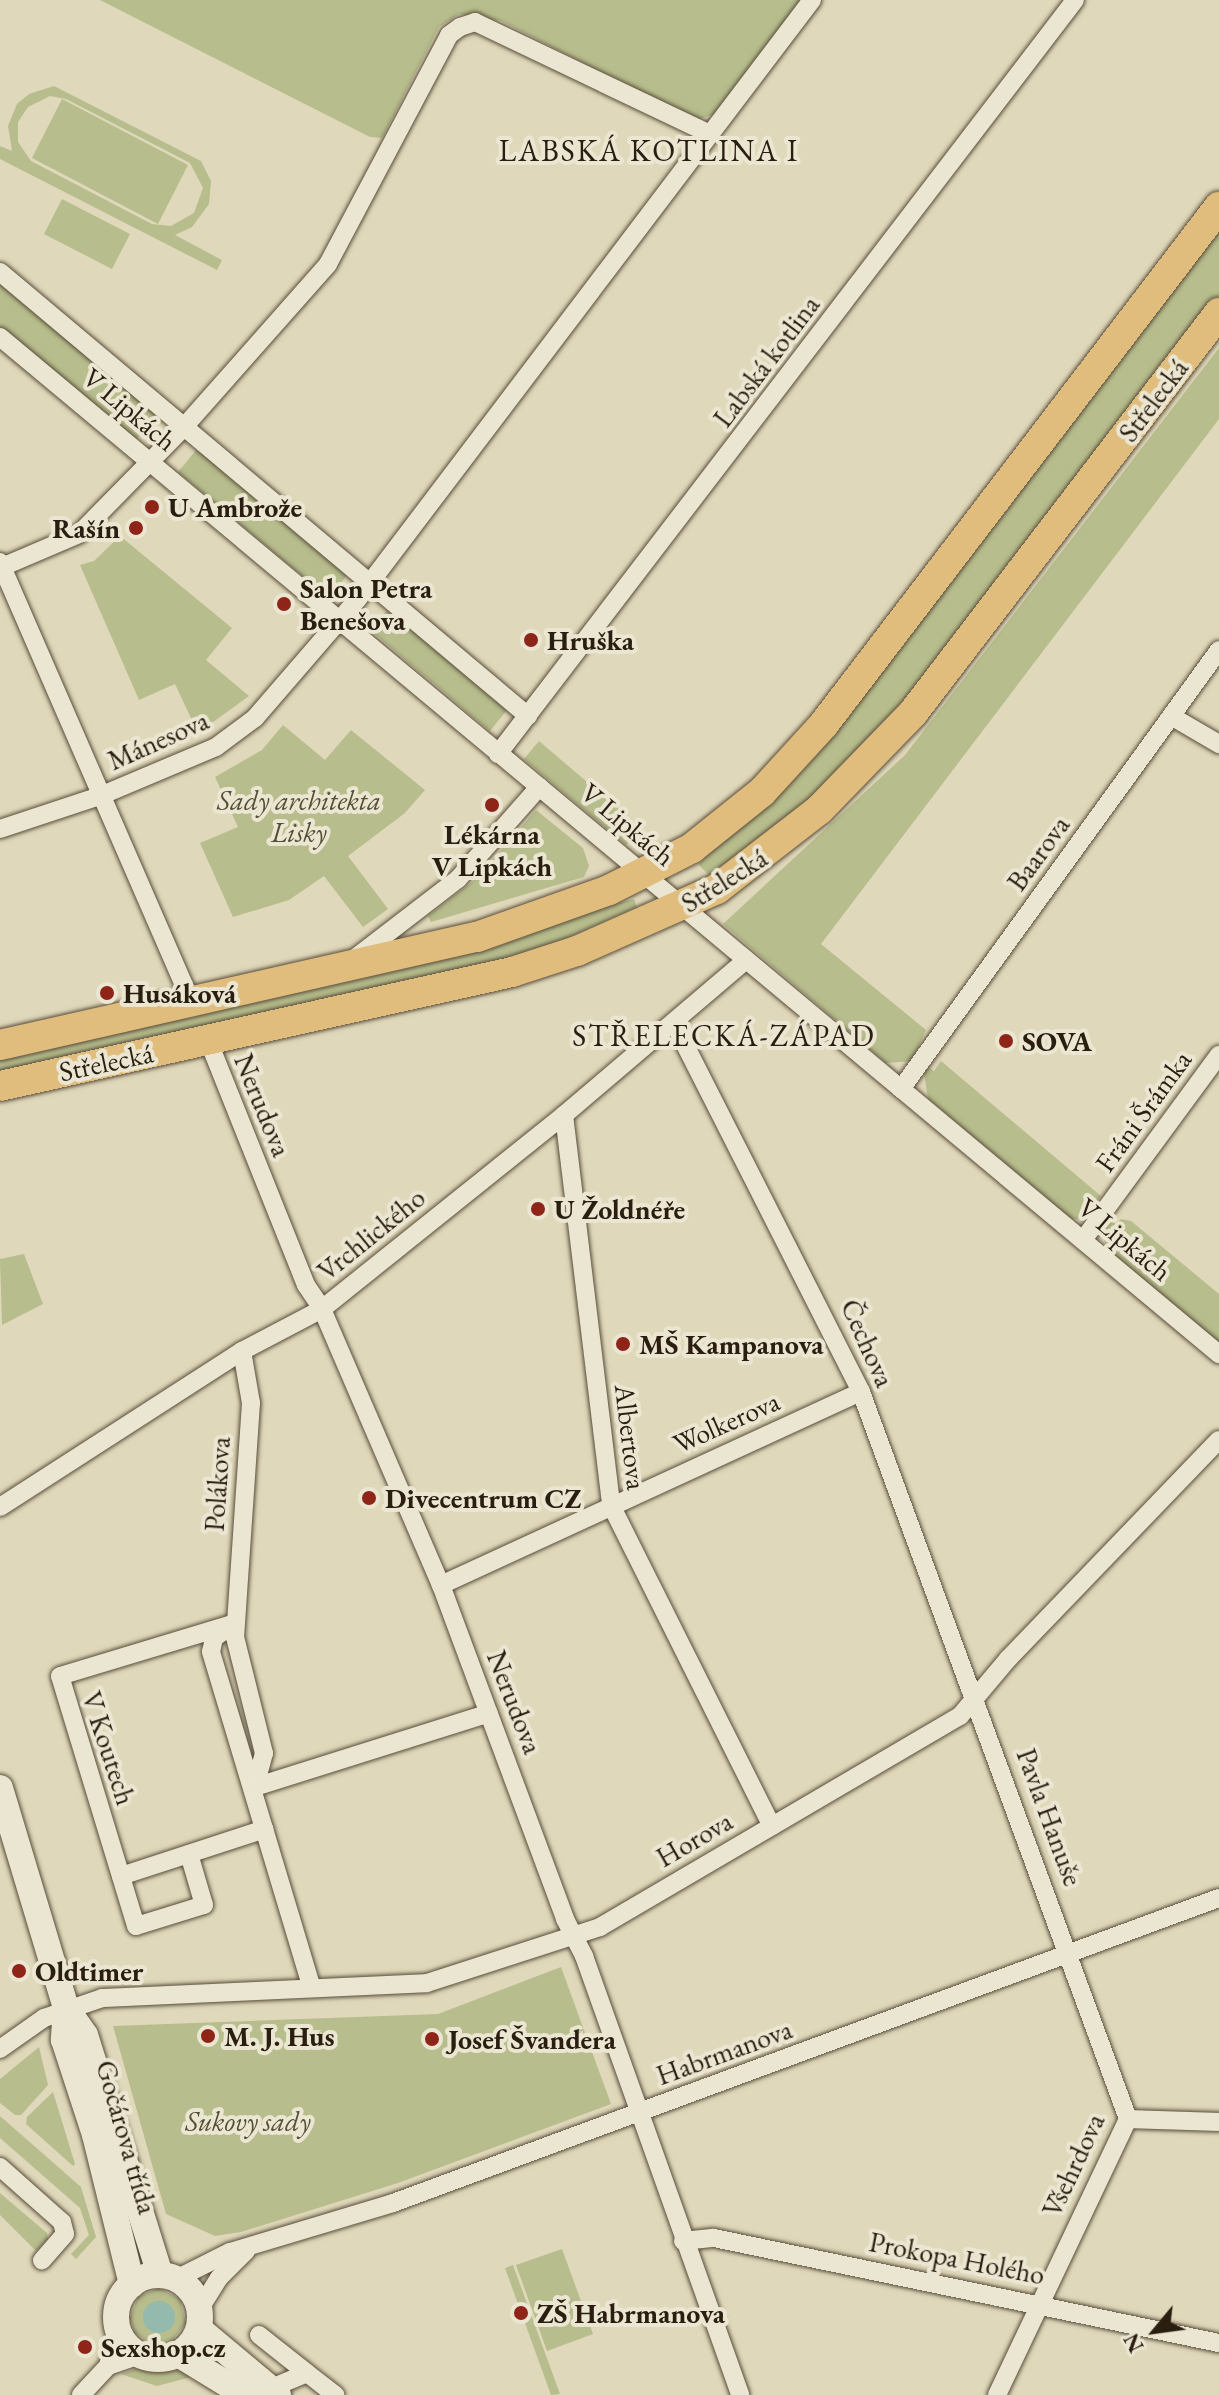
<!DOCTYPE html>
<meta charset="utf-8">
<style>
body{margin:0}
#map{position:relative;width:1219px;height:2395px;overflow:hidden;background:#e0d8ba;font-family:"EB Garamond",serif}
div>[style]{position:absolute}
.green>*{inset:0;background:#b7bd8c}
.water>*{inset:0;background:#94baad}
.round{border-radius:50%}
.roads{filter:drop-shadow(0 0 2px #584c3a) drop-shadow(0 0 2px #584c3a)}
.street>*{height:18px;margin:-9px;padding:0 9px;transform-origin:9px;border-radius:9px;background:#ebe6d2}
.secondary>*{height:26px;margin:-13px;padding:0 13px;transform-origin:13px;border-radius:13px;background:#ebe6d2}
.secondary>.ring{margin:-13px;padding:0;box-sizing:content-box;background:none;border:26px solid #ebe6d2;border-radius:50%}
.primary>*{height:30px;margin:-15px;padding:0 15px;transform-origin:15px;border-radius:15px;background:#e0bc7d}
.dots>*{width:22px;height:22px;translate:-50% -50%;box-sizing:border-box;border:4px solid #ebe6d2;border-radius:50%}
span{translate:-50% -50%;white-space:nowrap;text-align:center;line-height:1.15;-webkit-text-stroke:8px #ebe6d2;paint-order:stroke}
.street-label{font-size:28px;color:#2a1e10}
.poi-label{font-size:28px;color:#2a1e10;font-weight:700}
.left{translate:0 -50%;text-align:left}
.right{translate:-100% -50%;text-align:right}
.park-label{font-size:28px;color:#544e35;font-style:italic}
.neighbourhood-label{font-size:30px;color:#2a1e10;letter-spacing:2px}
.north{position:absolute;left:1115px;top:2291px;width:80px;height:80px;-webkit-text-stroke:6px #ebe6d2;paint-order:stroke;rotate:241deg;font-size:22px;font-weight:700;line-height:32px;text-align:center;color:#2a1e10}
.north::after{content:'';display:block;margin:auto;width:28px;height:36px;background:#2a1e10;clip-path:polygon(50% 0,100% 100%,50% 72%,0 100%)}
</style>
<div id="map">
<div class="green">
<i style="clip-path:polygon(100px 0,807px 0,722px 112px,696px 120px,501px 21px,459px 14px,439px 27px,382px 138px,370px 137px)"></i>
<i style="clip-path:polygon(evenodd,54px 86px,201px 161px,211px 181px,209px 204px,192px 227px,175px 235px,222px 260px,217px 270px,0 159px,0 146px,12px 151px,8px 126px,17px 104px,29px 94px,54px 86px,50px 96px,66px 99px,190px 163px,203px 188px,194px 213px,171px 226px,152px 224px,31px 161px,18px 142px,18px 122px,28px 107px,50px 96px)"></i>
<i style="clip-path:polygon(62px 99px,188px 165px,158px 224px,32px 158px)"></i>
<i style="clip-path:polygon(62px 199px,130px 234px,112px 269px,44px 234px)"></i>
<i style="clip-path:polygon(1219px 224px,1219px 296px,987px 602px,911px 698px,824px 791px,712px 878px,698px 864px,803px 766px)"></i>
<i style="clip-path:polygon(0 281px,158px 414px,135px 441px,0 329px)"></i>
<i style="clip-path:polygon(1219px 348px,1219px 419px,821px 944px,926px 1030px,912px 1061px,886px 1063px,723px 924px,905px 755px)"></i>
<i style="clip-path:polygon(197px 449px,348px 574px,329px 598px,178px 472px)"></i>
<i style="clip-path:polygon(120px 536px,232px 628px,206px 660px,249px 696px,198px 733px,175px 684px,139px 700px,80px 565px,94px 561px)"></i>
<i style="clip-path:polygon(389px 608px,507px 710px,490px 731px,370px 630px)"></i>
<i style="clip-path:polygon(283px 725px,325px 760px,351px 730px,425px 790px,405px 813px,348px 856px,388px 909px,363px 927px,324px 876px,289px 900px,233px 917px,200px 843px,238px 827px,215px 777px,262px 750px)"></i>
<i style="clip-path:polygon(539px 741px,641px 828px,626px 845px,524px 759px)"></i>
<i style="clip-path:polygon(536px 810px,583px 848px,589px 866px,584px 877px,431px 922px,428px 916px,476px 879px)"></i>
<i style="clip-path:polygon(634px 899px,637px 907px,510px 963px,0 1077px,0 1055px)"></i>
<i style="clip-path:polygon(941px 1061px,1101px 1196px,1094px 1205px,1099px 1210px,1086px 1221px,1070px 1218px,928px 1099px,924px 1073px,928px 1067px,934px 1071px)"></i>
<i style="clip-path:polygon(1121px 1219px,1131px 1221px,1219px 1294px,1219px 1343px,1107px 1250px,1102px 1232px,1111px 1220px,1116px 1224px)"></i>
<i style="clip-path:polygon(24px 1254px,43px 1304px,2px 1325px,0 1259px)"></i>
<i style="clip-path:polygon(561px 1967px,611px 2104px,398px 2183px,241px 2232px,215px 2236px,166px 2214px,113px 2026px,438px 2014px)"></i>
<i style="clip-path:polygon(39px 2047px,48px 2085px,21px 2115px,15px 2115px,0 2103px,0 2079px)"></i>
<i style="clip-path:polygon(53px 2092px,75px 2164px,73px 2166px,26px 2124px,27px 2117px)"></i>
<i style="clip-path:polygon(0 2116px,81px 2187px,96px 2237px,76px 2259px,71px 2254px,89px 2235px,80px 2208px,0 2138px)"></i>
<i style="clip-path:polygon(0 2193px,47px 2233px,48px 2239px,36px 2251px,0 2215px)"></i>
<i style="clip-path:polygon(562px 2249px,593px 2334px,547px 2351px,516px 2265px)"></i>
<i style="clip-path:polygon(513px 2265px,560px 2394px,551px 2395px,505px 2268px)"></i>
<i style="clip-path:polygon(159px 2288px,180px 2299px,186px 2323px,171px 2342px,155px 2345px,135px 2333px,130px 2318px,138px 2297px)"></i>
<i style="clip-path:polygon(135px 2369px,184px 2371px,204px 2385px,191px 2377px,157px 2386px,121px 2374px)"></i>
</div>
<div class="water">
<i class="round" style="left:143px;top:2301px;width:32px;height:32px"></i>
</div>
<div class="roads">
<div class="street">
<i style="left:0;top:272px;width:690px;rotate:40.06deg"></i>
<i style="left:0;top:337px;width:1588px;rotate:39.84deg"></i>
<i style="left:0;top:562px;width:477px;rotate:66.5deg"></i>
<i style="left:2px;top:567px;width:84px;rotate:-23.2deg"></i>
<i style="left:79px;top:534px;width:150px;rotate:-45.5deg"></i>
<i style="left:184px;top:427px;width:217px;rotate:-48.5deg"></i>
<i style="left:328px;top:264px;width:259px;rotate:-62.1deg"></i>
<i style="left:449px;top:35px;width:14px;rotate:-36deg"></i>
<i style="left:460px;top:27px;width:16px;rotate:-18deg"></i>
<i style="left:475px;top:22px;width:260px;rotate:25.5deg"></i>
<i style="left:1171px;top:716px;width:56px;rotate:30.3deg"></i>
<i style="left:498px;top:754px;width:949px;rotate:-52.57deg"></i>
<i style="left:0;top:829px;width:105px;rotate:-18.3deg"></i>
<i style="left:100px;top:796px;width:126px;rotate:-22.9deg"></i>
<i style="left:216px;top:747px;width:49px;rotate:-36.6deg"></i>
<i style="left:255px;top:718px;width:156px;rotate:-49.2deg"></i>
<i style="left:357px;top:600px;width:753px;rotate:-52.83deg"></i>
<i style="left:354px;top:959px;width:131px;rotate:-37.6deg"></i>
<i style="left:458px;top:879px;width:123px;rotate:-48.6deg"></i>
<i style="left:674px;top:1023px;width:414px;rotate:63.1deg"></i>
<i style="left:861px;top:1392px;width:774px;rotate:69.83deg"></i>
<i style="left:1128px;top:2119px;width:306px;rotate:115.4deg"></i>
<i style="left:208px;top:1040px;width:264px;rotate:68.2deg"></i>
<i style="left:306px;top:1285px;width:29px;rotate:56deg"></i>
<i style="left:322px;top:1309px;width:301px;rotate:66.7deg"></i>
<i style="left:441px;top:1585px;width:356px;rotate:69.6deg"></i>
<i style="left:565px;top:1919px;width:42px;rotate:62.8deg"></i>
<i style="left:584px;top:1956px;width:466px;rotate:70.4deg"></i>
<i style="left:901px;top:1089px;width:542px;rotate:-54.08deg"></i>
<i style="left:564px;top:1115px;width:393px;rotate:83.1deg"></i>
<i style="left:611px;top:1505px;width:359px;rotate:63.4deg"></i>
<i style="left:1083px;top:1240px;width:230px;rotate:-53.7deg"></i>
<i style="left:242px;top:1351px;width:53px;rotate:80.2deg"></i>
<i style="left:251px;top:1403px;width:235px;rotate:93.9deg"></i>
<i style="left:235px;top:1637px;width:120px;rotate:76deg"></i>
<i style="left:264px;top:1753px;width:35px;rotate:105deg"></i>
<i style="left:0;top:1507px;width:288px;rotate:-32.8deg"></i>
<i style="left:242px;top:1351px;width:90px;rotate:-27.7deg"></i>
<i style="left:322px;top:1309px;width:310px;rotate:-38.7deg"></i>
<i style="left:564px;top:1115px;width:239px;rotate:-40.4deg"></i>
<i style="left:441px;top:1585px;width:462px;rotate:-24.7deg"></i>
<i style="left:229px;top:1627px;width:19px;rotate:144deg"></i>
<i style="left:214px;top:1638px;width:14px;rotate:102deg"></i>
<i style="left:211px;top:1652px;width:351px;rotate:73.3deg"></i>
<i style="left:255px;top:1787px;width:245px;rotate:-17.5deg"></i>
<i style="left:189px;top:1854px;width:53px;rotate:73.6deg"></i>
<i style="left:204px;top:1905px;width:71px;rotate:162.8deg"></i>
<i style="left:136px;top:1926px;width:261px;rotate:-106.9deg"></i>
<i style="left:60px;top:1676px;width:183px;rotate:-16.8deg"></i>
<i style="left:121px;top:1876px;width:151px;rotate:-18.1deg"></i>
<i style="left:0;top:2049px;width:54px;rotate:-35.2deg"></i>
<i style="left:44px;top:2018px;width:61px;rotate:-19deg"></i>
<i style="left:102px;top:1998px;width:325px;rotate:-2.6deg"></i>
<i style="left:427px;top:1983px;width:182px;rotate:-17.9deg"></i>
<i style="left:600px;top:1927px;width:417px;rotate:-30.4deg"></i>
<i style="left:960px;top:1716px;width:75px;rotate:-49.9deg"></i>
<i style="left:1008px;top:1659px;width:304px;rotate:-46.1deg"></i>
<i style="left:1128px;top:2119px;width:91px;rotate:1.9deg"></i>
<i style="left:0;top:2167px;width:83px;rotate:41.6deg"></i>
<i style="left:62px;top:2222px;width:12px;rotate:76deg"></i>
<i style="left:65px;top:2234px;width:35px;rotate:131deg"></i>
<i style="left:683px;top:2241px;width:31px;rotate:-6deg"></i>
<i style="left:714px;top:2238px;width:516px;rotate:11.75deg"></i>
<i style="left:176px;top:2279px;width:60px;rotate:-26.6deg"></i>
<i style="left:230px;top:2252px;width:170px;rotate:-16.7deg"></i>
<i style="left:393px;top:2203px;width:881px;rotate:-20.27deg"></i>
<i style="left:199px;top:2310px;width:38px;rotate:-58deg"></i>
<i style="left:219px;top:2278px;width:38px;rotate:-45deg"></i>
<i style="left:259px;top:2335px;width:61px;rotate:38.4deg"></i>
<i style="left:108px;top:2366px;width:34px;rotate:-19deg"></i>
<i style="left:269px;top:2389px;width:41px;rotate:-22.8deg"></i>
<i style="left:307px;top:2373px;width:36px;rotate:38deg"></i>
<i style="left:81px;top:2395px;width:40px;rotate:-47deg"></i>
<i style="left:108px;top:2366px;width:37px;rotate:-74deg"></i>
</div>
<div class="secondary">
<i style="left:0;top:1788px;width:230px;rotate:73.3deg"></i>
<i style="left:66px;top:2008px;width:33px;rotate:55deg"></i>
<i style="left:85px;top:2035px;width:251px;rotate:72.6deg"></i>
<i style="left:66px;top:2008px;width:32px;rotate:94deg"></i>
<i style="left:64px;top:2040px;width:100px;rotate:71.9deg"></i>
<i style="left:95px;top:2135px;width:154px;rotate:76.1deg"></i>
<i class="ring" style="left:116px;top:2275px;width:58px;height:58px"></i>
<i style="left:199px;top:2329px;width:103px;rotate:39.9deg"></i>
<i style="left:178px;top:2354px;width:79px;rotate:31.5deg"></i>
</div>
<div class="primary">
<i style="left:0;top:1045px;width:489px;rotate:-12.8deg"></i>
<i style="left:477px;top:937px;width:140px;rotate:-19.6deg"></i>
<i style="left:609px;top:890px;width:93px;rotate:-26.8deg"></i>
<i style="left:692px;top:848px;width:90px;rotate:-38.7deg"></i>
<i style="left:762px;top:792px;width:92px;rotate:-47.6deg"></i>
<i style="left:824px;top:724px;width:651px;rotate:-52.62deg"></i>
<i style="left:0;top:1086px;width:525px;rotate:-12.55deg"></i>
<i style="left:512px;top:972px;width:68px;rotate:-17.9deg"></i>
<i style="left:577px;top:951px;width:153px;rotate:-23.9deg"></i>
<i style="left:717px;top:889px;width:129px;rotate:-37.8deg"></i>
<i style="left:819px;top:810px;width:135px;rotate:-45.9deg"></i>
<i style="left:913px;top:713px;width:504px;rotate:-52.58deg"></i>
</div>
</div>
<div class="dots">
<i style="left:152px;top:507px;background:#8f2418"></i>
<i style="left:136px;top:528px;background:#8f2418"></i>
<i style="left:284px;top:604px;background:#8f2418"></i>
<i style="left:531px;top:640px;background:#8f2418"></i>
<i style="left:492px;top:805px;background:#8f2418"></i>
<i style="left:107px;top:993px;background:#8f2418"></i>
<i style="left:1006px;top:1041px;background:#8f2418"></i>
<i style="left:538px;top:1209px;background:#8f2418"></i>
<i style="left:623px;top:1344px;background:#8f2418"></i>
<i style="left:369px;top:1498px;background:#8f2418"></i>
<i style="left:19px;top:1971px;background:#8f2418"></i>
<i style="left:208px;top:2036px;background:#8f2418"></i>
<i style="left:432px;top:2039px;background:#8f2418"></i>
<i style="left:521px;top:2313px;background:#8f2418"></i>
<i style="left:85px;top:2347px;background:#8f2418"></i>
</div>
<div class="street-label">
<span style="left:766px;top:361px;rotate:-53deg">Labská kotlina</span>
<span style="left:1153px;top:400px;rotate:-53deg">Střelecká</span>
<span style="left:130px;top:409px;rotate:40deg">V Lipkách</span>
<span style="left:158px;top:740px;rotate:-24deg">Mánesova</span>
<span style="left:628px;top:824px;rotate:40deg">V Lipkách</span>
<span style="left:1038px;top:853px;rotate:-54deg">Baarova</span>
<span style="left:724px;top:880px;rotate:-32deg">Střelecká</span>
<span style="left:106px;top:1062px;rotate:-12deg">Střelecká</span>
<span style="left:263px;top:1105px;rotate:68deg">Nerudova</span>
<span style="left:1143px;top:1111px;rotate:-54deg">Fráni Šrámka</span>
<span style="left:371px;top:1234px;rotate:-39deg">Vrchlického</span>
<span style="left:1125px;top:1239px;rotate:40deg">V Lipkách</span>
<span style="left:868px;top:1343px;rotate:66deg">Čechova</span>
<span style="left:726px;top:1422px;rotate:-24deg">Wolkerova</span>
<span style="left:631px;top:1437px;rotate:83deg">Albertova</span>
<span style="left:217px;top:1484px;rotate:-86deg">Polákova</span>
<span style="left:515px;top:1702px;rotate:69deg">Nerudova</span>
<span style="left:109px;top:1748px;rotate:72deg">V Koutech</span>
<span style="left:1050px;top:1817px;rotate:70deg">Pavla Hanuše</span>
<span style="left:694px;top:1839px;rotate:-30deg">Horova</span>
<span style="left:724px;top:2052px;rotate:-20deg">Habrmanova</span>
<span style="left:127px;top:2137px;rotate:74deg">Gočárova třída</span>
<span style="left:1073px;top:2165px;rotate:-65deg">Všehrdova</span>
<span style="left:957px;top:2258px;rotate:11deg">Prokopa Holého</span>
</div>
<div class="poi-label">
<span class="left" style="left:168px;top:507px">U Ambrože</span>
<span class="right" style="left:120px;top:528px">Rašín</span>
<span class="left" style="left:300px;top:604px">Salon Petra<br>Benešova</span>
<span class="left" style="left:547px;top:640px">Hruška</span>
<span style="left:492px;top:850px">Lékárna<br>V Lipkách</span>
<span class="left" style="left:123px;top:993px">Husáková</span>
<span class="left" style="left:1022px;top:1041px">SOVA</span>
<span class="left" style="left:554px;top:1209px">U Žoldnéře</span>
<span class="left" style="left:639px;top:1344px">MŠ Kampanova</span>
<span class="left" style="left:385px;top:1498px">Divecentrum CZ</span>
<span class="left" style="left:35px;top:1971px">Oldtimer</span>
<span class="left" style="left:224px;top:2036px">M. J. Hus</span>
<span class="left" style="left:448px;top:2039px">Josef Švandera</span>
<span class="left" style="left:537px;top:2313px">ZŠ Habrmanova</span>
<span class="left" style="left:101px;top:2347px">Sexshop.cz</span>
</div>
<div class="park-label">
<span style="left:299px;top:816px">Sady architekta<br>Lisky</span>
<span style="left:248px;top:2121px">Sukovy sady</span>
</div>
<div class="neighbourhood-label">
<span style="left:649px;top:151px">LABSKÁ KOTLINA I</span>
<span style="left:724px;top:1036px">STŘELECKÁ-ZÁPAD</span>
</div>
<div class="north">N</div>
</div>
